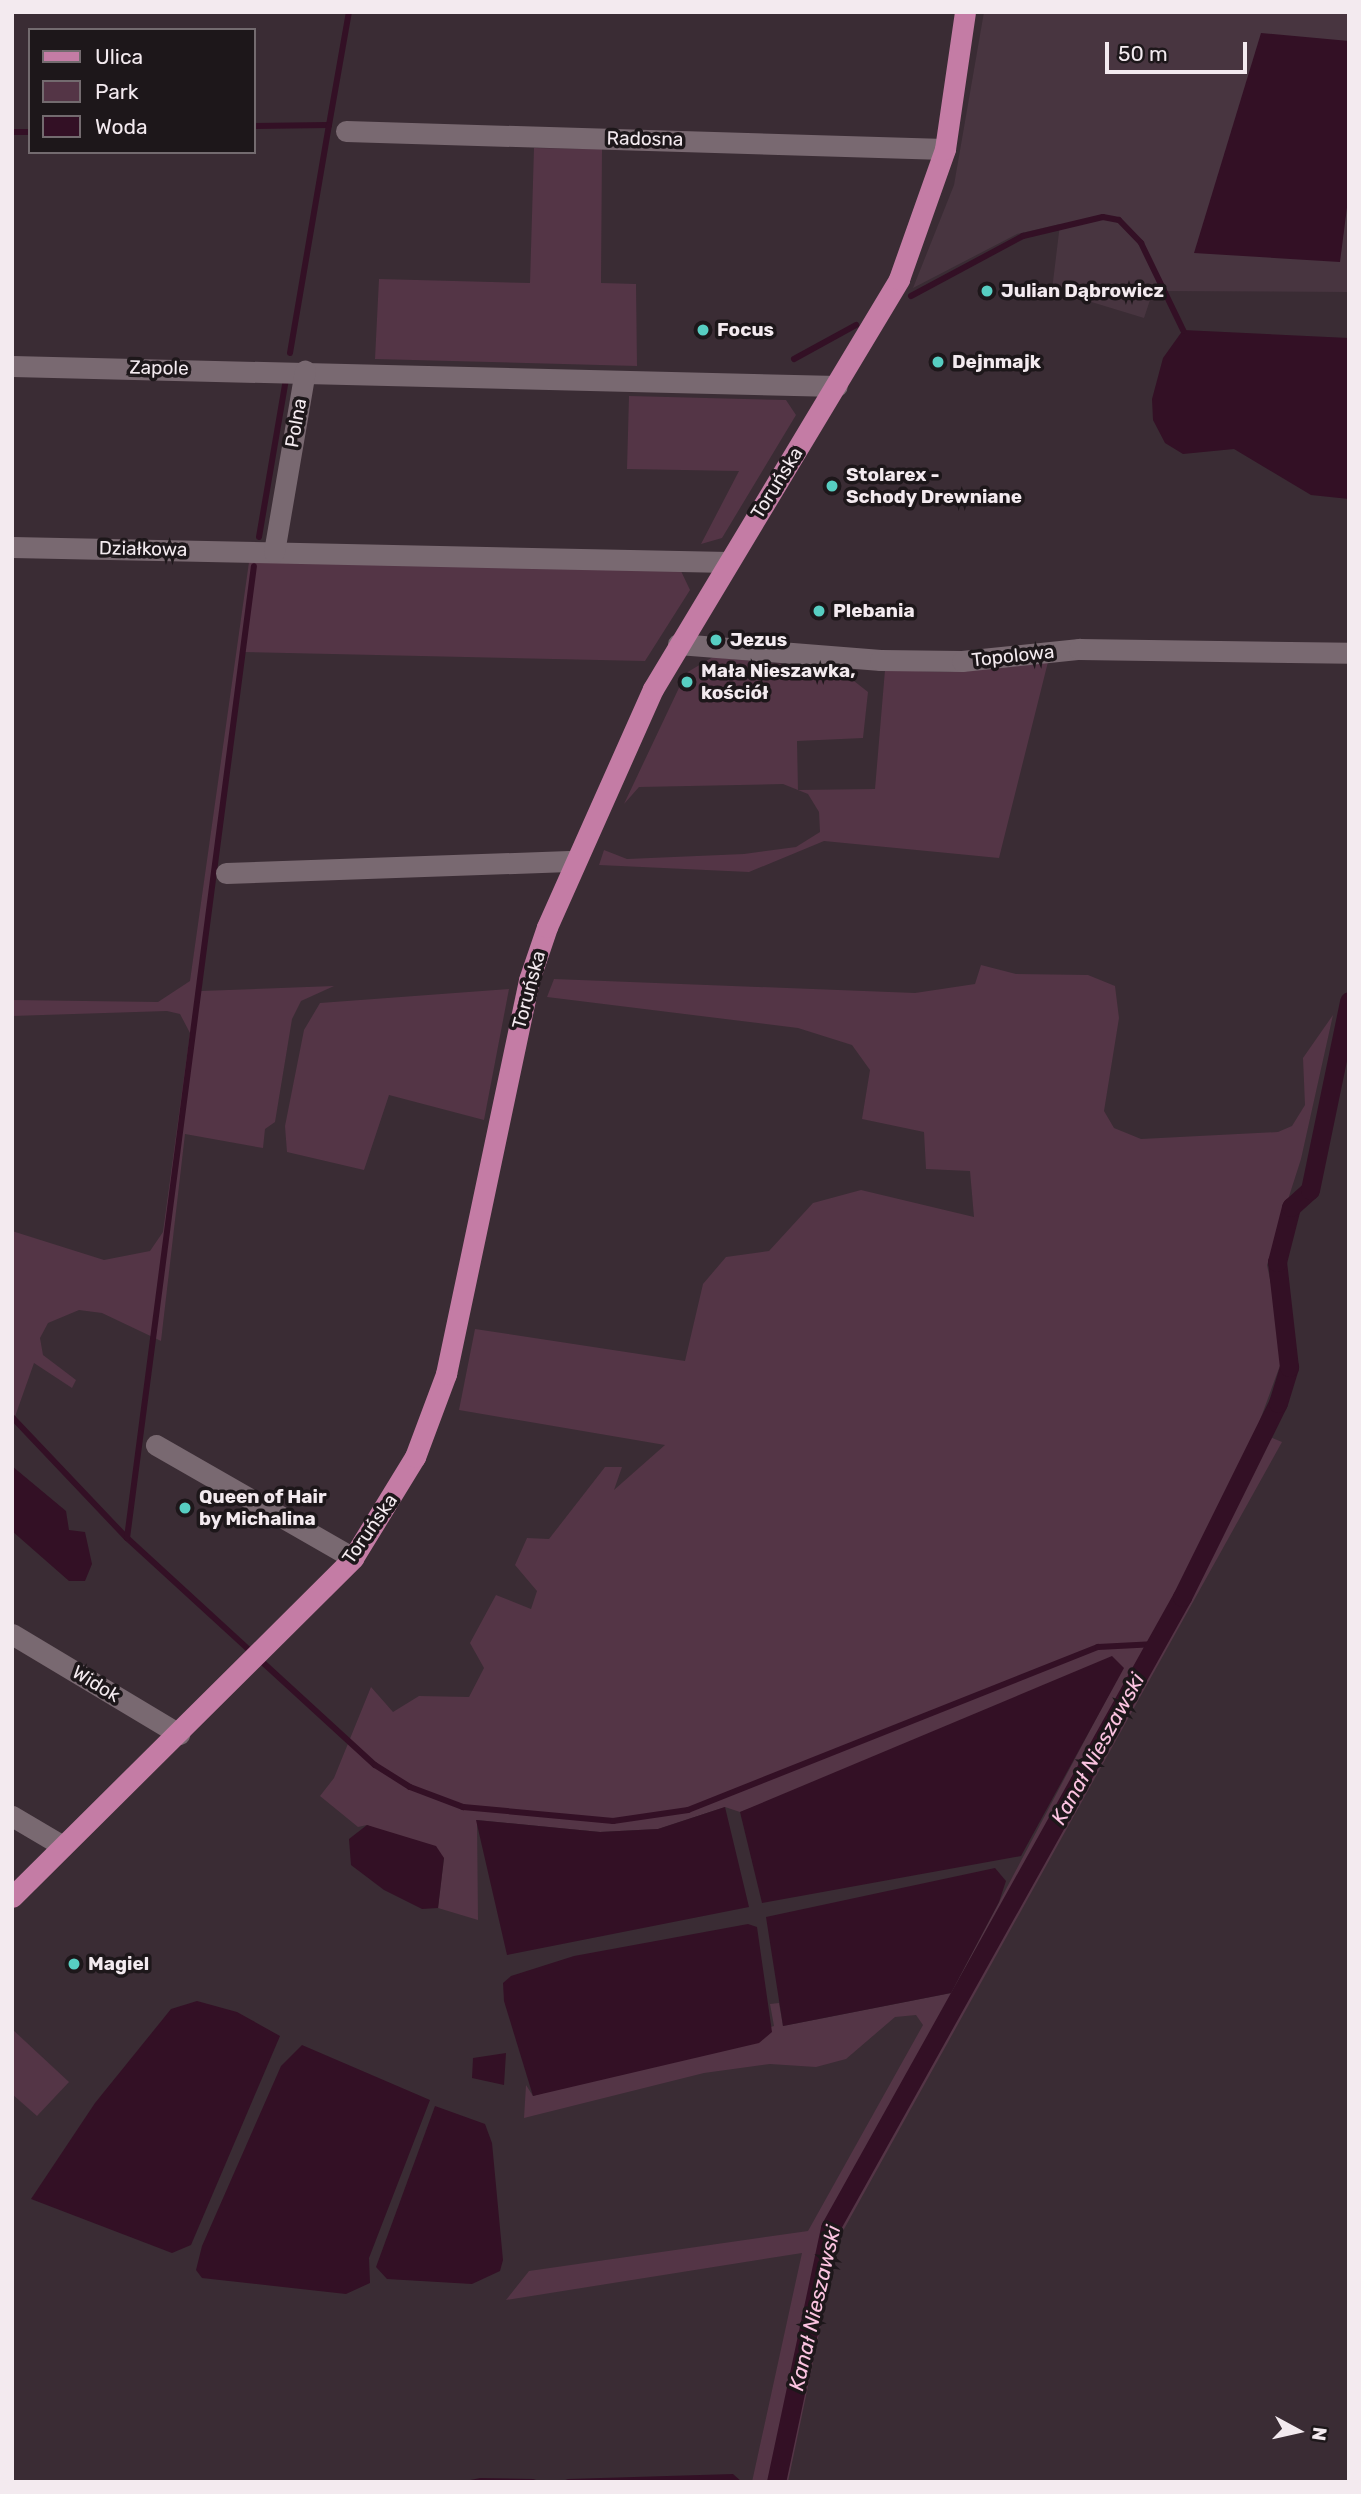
<!DOCTYPE html>
<meta charset="utf-8">
<style>
body{margin:0}
#map{position:relative;width:1361px;height:2494px;overflow:hidden;background:#3a2c34;font-family:Rubik,sans-serif}
div>[style]{position:absolute}
.built>*{inset:0;background:#483540}
.green>*{inset:0;background:#543546}
.water>*{inset:0;background:#331025}
.stream>*{height:6px;margin:-3px;padding:0 3px;transform-origin:3px;border-radius:3px;background:#331025}
.canal>*{height:19px;margin:-9.5px;padding:0 9.5px;transform-origin:9.5px;border-radius:9.5px;background:#331025}
.minor>*{height:21px;margin:-10.5px;padding:0 10.5px;transform-origin:10.5px;border-radius:10.5px;background:#796971}
.major>*{height:21px;margin:-10.5px;padding:0 10.5px;transform-origin:10.5px;border-radius:10.5px;background:#c47ca5}
.dots>*{width:19px;height:19px;translate:-50% -50%;box-sizing:border-box;border:4px solid #1d171a;border-radius:50%}
span{translate:-50% -50%;white-space:nowrap;text-align:center;line-height:1.15;-webkit-text-stroke:7px #1d171a;paint-order:stroke}
.street-label{font-size:19px;color:#f3eaef}
.poi-label{font-size:19px;color:#f3eaef;font-weight:700}
.left{translate:0 -50%;text-align:left}
.water-label{font-size:21px;color:#fcc4e1;font-style:italic}
.frame{position:absolute;inset:0;border:14px solid #f3eaef;pointer-events:none}
.legend{position:absolute;left:28px;top:28px;width:228px;height:126px;box-sizing:border-box;background:#1d171a;border:2px solid #736b6f;margin:0;padding:9px 12px;list-style:none;font-size:21px;color:#f3eaef}
.legend li{display:flex;align-items:center;gap:14px;height:35px}
.legend b{width:35px;border:2px solid #736b6f}
.north{position:absolute;left:1263px;top:2396px;width:70px;height:70px;-webkit-text-stroke:5px #1d171a;paint-order:stroke;rotate:98deg;font-size:19px;font-weight:700;line-height:28px;text-align:center;color:#f3eaef}
.north::after{content:'';display:block;margin:auto;width:24px;height:32px;background:#f3eaef;clip-path:polygon(50% 0,100% 100%,50% 72%,0 100%)}
.scale{position:absolute;left:1105px;top:42px;width:142px;height:32px;box-sizing:border-box;border:4px solid #f3eaef;border-top:0;padding-left:9px;font-size:21px;line-height:24px;white-space:nowrap;color:#f3eaef;-webkit-text-stroke:5px #1d171a;paint-order:stroke}
</style>
<div id="map">
<div class="built">
<i style="clip-path:polygon(984px 12px,1349px 12px,1349px 292px,1153px 291px,1144px 318px,1052px 290px,1060px 224px,1017px 234px,913px 288px,954px 185px)"></i>
</div>
<div class="green">
<i style="clip-path:polygon(534px 148px,602px 149px,601px 283px,636px 284px,637px 366px,375px 359px,379px 279px,530px 283px)"></i>
<i style="clip-path:polygon(629px 396px,786px 400px,796px 415px,722px 538px,701px 544px,739px 471px,627px 469px)"></i>
<i style="clip-path:polygon(249px 562px,681px 571px,690px 590px,645px 661px,242px 652px,201px 991px,334px 986px,301px 1001px,292px 1019px,275px 1122px,265px 1129px,263px 1148px,185px 1134px,161px 1341px,102px 1313px,79px 1310px,48px 1323px,40px 1338px,43px 1355px,76px 1380px,72px 1388px,34px 1363px,12px 1425px,12px 1231px,104px 1260px,150px 1251px,163px 1232px,190px 1033px,180px 1014px,167px 1011px,12px 1016px,12px 1000px,158px 1002px,190px 981px)"></i>
<i style="clip-path:polygon(713px 657px,840px 670px,868px 692px,863px 738px,797px 741px,798px 790px,875px 789px,885px 670px,950px 672px,1049px 658px,999px 858px,824px 841px,749px 872px,599px 865px,604px 850px,627px 859px,744px 854px,796px 847px,820px 832px,819px 812px,808px 794px,783px 784px,639px 787px,624px 804px,686px 673px)"></i>
<i style="clip-path:polygon(981px 965px,1016px 974px,1088px 975px,1115px 986px,1119px 1018px,1104px 1111px,1114px 1128px,1141px 1139px,1278px 1132px,1292px 1126px,1305px 1105px,1303px 1058px,1333px 1015px,1301px 1159px,1267px 1265px,1285px 1352px,1256px 1431px,1282px 1442px,839px 2238px,788px 2482px,752px 2482px,802px 2253px,506px 2300px,529px 2271px,808px 2231px,923px 2025px,916px 2015px,895px 2017px,846px 2059px,816px 2067px,770px 2064px,704px 2073px,524px 2118px,526px 2085px,533px 2096px,774px 2026px,770px 2004px,779px 2003px,783px 2026px,951px 1993px,1123px 1668px,740px 1812px,725px 1807px,658px 1829px,600px 1832px,477px 1820px,478px 1920px,438px 1908px,444px 1858px,367px 1825px,358px 1827px,320px 1796px,334px 1778px,371px 1687px,393px 1712px,419px 1696px,469px 1697px,484px 1668px,470px 1643px,496px 1595px,531px 1609px,537px 1591px,515px 1565px,527px 1538px,549px 1539px,605px 1467px,622px 1467px,614px 1490px,665px 1445px,459px 1410px,475px 1329px,685px 1361px,703px 1284px,726px 1257px,769px 1251px,813px 1203px,861px 1190px,974px 1217px,970px 1171px,926px 1169px,924px 1132px,862px 1119px,870px 1070px,852px 1045px,798px 1028px,547px 997px,554px 979px,915px 993px,975px 984px)"></i>
<i style="clip-path:polygon(509px 989px,484px 1120px,389px 1095px,364px 1170px,287px 1152px,285px 1126px,304px 1030px,320px 1003px)"></i>
<i style="clip-path:polygon(12px 2029px,69px 2082px,37px 2116px,12px 2094px)"></i>
</div>
<div class="water">
<i style="clip-path:polygon(1261px 33px,1349px 41px,1349px 192px,1340px 262px,1194px 253px)"></i>
<i style="clip-path:polygon(1183px 330px,1349px 338px,1349px 499px,1311px 495px,1234px 449px,1183px 454px,1165px 443px,1153px 420px,1152px 399px,1163px 358px)"></i>
<i style="clip-path:polygon(12px 1466px,66px 1511px,69px 1530px,85px 1532px,92px 1564px,85px 1581px,69px 1581px,12px 1531px)"></i>
<i style="clip-path:polygon(1112px 1656px,1124px 1668px,1021px 1856px,762px 1903px,740px 1812px)"></i>
<i style="clip-path:polygon(725px 1807px,749px 1907px,507px 1955px,476px 1820px,600px 1832px,658px 1829px)"></i>
<i style="clip-path:polygon(367px 1825px,436px 1846px,444px 1858px,438px 1908px,422px 1909px,384px 1890px,351px 1865px,349px 1839px)"></i>
<i style="clip-path:polygon(995px 1868px,1006px 1881px,999px 1902px,951px 1993px,783px 2026px,766px 1917px)"></i>
<i style="clip-path:polygon(748px 1924px,757px 1927px,772px 2032px,759px 2043px,533px 2096px,504px 2001px,503px 1983px,511px 1976px,574px 1956px)"></i>
<i style="clip-path:polygon(197px 2001px,237px 2012px,280px 2036px,191px 2245px,172px 2253px,31px 2199px,95px 2103px,171px 2009px)"></i>
<i style="clip-path:polygon(302px 2045px,430px 2100px,369px 2258px,370px 2283px,346px 2294px,202px 2278px,196px 2270px,202px 2246px,281px 2066px)"></i>
<i style="clip-path:polygon(506px 2053px,504px 2085px,472px 2078px,473px 2058px)"></i>
<i style="clip-path:polygon(435px 2106px,485px 2124px,492px 2143px,503px 2260px,500px 2271px,472px 2284px,387px 2279px,376px 2267px)"></i>
<i style="clip-path:polygon(733px 2474px,742px 2482px,560px 2482px,568px 2479px)"></i>
<i style="clip-path:polygon(480px 2478px,533px 2479px,543px 2482px,461px 2482px)"></i>
</div>
<div class="stream">
<i style="left:254px;top:126px;width:75px;rotate:-0.8deg"></i>
<i style="left:329px;top:125px;width:115px;rotate:-80deg"></i>
<i style="left:12px;top:132px;width:18px"></i>
<i style="left:911px;top:296px;width:127px;rotate:-28.2deg"></i>
<i style="left:1023px;top:236px;width:82px;rotate:-13.4deg"></i>
<i style="left:1103px;top:217px;width:16px;rotate:11deg"></i>
<i style="left:1119px;top:220px;width:32px;rotate:46deg"></i>
<i style="left:1141px;top:243px;width:97px;rotate:64.2deg"></i>
<i style="left:290px;top:353px;width:231px;rotate:-80.3deg"></i>
<i style="left:794px;top:359px;width:71px;rotate:-28.7deg"></i>
<i style="left:259px;top:537px;width:160px;rotate:-80.3deg"></i>
<i style="left:12px;top:1417px;width:167px;rotate:46.5deg"></i>
<i style="left:127px;top:1538px;width:336px;rotate:42.5deg"></i>
<i style="left:375px;top:1765px;width:41px;rotate:32.2deg"></i>
<i style="left:410px;top:1787px;width:57px;rotate:20.7deg"></i>
<i style="left:463px;top:1807px;width:151px;rotate:5.3deg"></i>
<i style="left:613px;top:1821px;width:76px;rotate:-8.3deg"></i>
<i style="left:688px;top:1810px;width:441px;rotate:-21.7deg"></i>
<i style="left:1098px;top:1647px;width:58px;rotate:-3deg"></i>
<i style="left:127px;top:1538px;width:980px;rotate:-82.56deg"></i>
</div>
<div class="canal">
<i style="left:776px;top:2482px;width:260px;rotate:-78deg"></i>
<i style="left:830px;top:2228px;width:723px;rotate:-60.85deg"></i>
<i style="left:1182px;top:1597px;width:216px;rotate:-63.7deg"></i>
<i style="left:1278px;top:1403px;width:38px;rotate:-73deg"></i>
<i style="left:1289px;top:1367px;width:106px;rotate:-96.5deg"></i>
<i style="left:1277px;top:1262px;width:57px;rotate:-75.7deg"></i>
<i style="left:1291px;top:1207px;width:25px;rotate:-42deg"></i>
<i style="left:1310px;top:1190px;width:193px;rotate:-78.3deg"></i>
</div>
<div class="minor">
<i style="left:346px;top:131px;width:599px;rotate:1.72deg"></i>
<i style="left:12px;top:366px;width:825px;rotate:1.39deg"></i>
<i style="left:12px;top:547px;width:717px;rotate:1.2deg"></i>
<i style="left:274px;top:552px;width:184px;rotate:-80.3deg"></i>
<i style="left:678px;top:644px;width:203px;rotate:4.5deg"></i>
<i style="left:880px;top:660px;width:82px;rotate:0.7deg"></i>
<i style="left:962px;top:661px;width:118px;rotate:-5.9deg"></i>
<i style="left:1079px;top:649px;width:270px;rotate:0.8deg"></i>
<i style="left:226px;top:873px;width:350px;rotate:-2deg"></i>
<i style="left:156px;top:1445px;width:227px;rotate:29.8deg"></i>
<i style="left:12px;top:1634px;width:195px;rotate:30.9deg"></i>
<i style="left:12px;top:1816px;width:59px;rotate:30.5deg"></i>
</div>
<div class="major">
<i style="left:12px;top:1897px;width:481px;rotate:-44.8deg"></i>
<i style="left:353px;top:1558px;width:119px;rotate:-58.5deg"></i>
<i style="left:415px;top:1457px;width:89px;rotate:-69.5deg"></i>
<i style="left:446px;top:1374px;width:403px;rotate:-78.1deg"></i>
<i style="left:529px;top:980px;width:56px;rotate:-71.2deg"></i>
<i style="left:547px;top:927px;width:261px;rotate:-66deg"></i>
<i style="left:653px;top:689px;width:478px;rotate:-59deg"></i>
<i style="left:899px;top:279px;width:138px;rotate:-70.5deg"></i>
<i style="left:945px;top:149px;width:138px;rotate:-81.7deg"></i>
</div>
<div class="dots">
<i style="left:987px;top:291px;background:#57cec2"></i>
<i style="left:703px;top:330px;background:#57cec2"></i>
<i style="left:938px;top:362px;background:#57cec2"></i>
<i style="left:832px;top:486px;background:#57cec2"></i>
<i style="left:819px;top:611px;background:#57cec2"></i>
<i style="left:716px;top:640px;background:#57cec2"></i>
<i style="left:687px;top:682px;background:#57cec2"></i>
<i style="left:185px;top:1508px;background:#57cec2"></i>
<i style="left:74px;top:1964px;background:#57cec2"></i>
</div>
<div class="street-label">
<span style="left:645px;top:139px;rotate:1deg">Radosna</span>
<span style="left:159px;top:368px;rotate:1deg">Zapole</span>
<span style="left:296px;top:423px;rotate:-80deg">Polna</span>
<span style="left:777px;top:483px;rotate:-58deg">Toruńska</span>
<span style="left:143px;top:549px;rotate:1deg">Działkowa</span>
<span style="left:1013px;top:656px;rotate:-6deg">Topolowa</span>
<span style="left:529px;top:990px;rotate:-75deg">Toruńska</span>
<span style="left:370px;top:1529px;rotate:-55deg">Toruńska</span>
<span style="left:96px;top:1684px;rotate:31deg">Widok</span>
</div>
<div class="poi-label">
<span class="left" style="left:1001px;top:291px">Julian Dąbrowicz</span>
<span class="left" style="left:717px;top:330px">Focus</span>
<span class="left" style="left:952px;top:362px">Dejnmajk</span>
<span class="left" style="left:846px;top:486px">Stolarex -<br>Schody Drewniane</span>
<span class="left" style="left:833px;top:611px">Plebania</span>
<span class="left" style="left:730px;top:640px">Jezus</span>
<span class="left" style="left:701px;top:682px">Mała Nieszawka,<br>kościół</span>
<span class="left" style="left:199px;top:1508px">Queen of Hair<br>by Michalina</span>
<span class="left" style="left:88px;top:1964px">Magiel</span>
</div>
<div class="water-label">
<span style="left:1098px;top:1749px;rotate:-61deg">Kanał Nieszawski</span>
<span style="left:815px;top:2308px;rotate:-77deg">Kanał Nieszawski</span>
</div>
<div class="frame"></div>
<ul class="legend">
<li><b style="height:9px;background:#c47ca5"></b>Ulica</li>
<li><b style="height:19px;background:#543546"></b>Park</li>
<li><b style="height:19px;background:#331025"></b>Woda</li>
</ul>
<div class="north">N</div>
<div class="scale">50 m</div>
</div>
